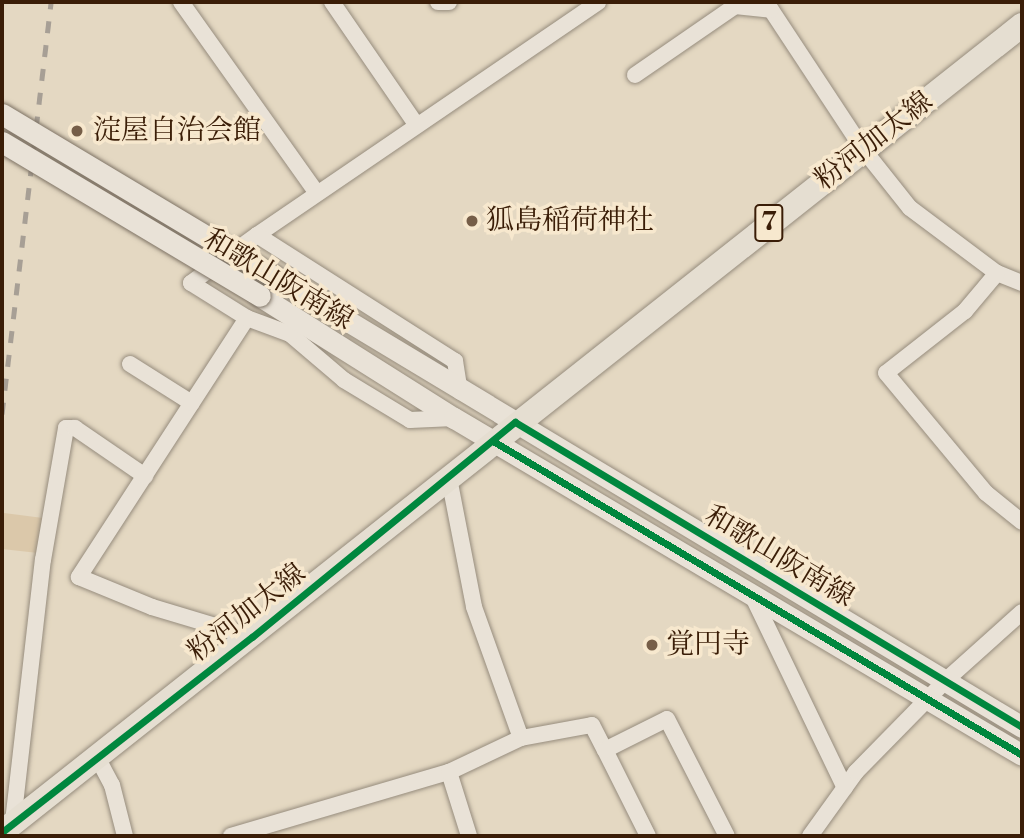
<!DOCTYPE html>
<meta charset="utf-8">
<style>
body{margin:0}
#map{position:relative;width:1024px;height:838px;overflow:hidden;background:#e4d8c2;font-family:"Libre Bodoni","Noto Serif JP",serif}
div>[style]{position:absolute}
.green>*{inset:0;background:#dbc8aa}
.roads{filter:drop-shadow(0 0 2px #968c7d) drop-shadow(0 0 2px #968c7d)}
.minor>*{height:16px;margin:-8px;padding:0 8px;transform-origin:8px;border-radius:8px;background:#e9e2d7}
.secondary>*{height:21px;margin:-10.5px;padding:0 10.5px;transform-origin:10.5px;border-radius:10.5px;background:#e9e2d7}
.primary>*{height:24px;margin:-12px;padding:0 12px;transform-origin:12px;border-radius:12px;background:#e5ded1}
.rail>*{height:5px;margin-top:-2.5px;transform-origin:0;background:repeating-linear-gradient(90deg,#a79f95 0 12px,transparent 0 24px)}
.bridges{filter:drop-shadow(0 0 2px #7d7264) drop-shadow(0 0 2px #7d7264)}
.secondary-bridge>*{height:21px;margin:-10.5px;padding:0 10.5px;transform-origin:10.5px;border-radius:10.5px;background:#e9e2d7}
.cycleway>*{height:7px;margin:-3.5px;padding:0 3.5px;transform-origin:3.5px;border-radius:3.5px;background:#00873e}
.dots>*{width:19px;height:19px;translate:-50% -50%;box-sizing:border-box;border:4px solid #f7e8ce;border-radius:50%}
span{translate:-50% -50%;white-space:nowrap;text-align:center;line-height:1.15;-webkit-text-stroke:7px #f7e8ce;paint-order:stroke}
.shield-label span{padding:2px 5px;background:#f7e8ce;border:2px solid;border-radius:5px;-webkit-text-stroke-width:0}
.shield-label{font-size:26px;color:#3a1d07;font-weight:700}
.poi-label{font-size:28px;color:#3a1d07}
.left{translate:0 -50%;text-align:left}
.street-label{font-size:28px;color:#3a1d07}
.frame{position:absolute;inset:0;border:4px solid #3a1d07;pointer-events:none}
</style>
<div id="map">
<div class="green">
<i style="clip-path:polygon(4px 513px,43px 518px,38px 553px,2px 549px)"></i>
</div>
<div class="roads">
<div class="minor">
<i style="left:181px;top:2px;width:233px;rotate:54.6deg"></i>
<i style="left:332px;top:2px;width:148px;rotate:55.5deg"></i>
<i style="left:438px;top:2px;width:11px"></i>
<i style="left:766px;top:2px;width:176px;rotate:56.6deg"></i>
<i style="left:863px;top:149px;width:75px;rotate:51.5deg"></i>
<i style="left:910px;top:208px;width:109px;rotate:36.8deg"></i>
<i style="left:997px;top:273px;width:27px;rotate:22deg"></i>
<i style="left:635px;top:75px;width:121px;rotate:-34.6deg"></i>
<i style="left:735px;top:6px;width:36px;rotate:6deg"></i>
<i style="left:257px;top:235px;width:413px;rotate:-34.3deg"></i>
<i style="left:997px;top:273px;width:50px;rotate:130.1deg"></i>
<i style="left:965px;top:311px;width:100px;rotate:141.9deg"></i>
<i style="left:886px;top:373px;width:156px;rotate:50.2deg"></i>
<i style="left:986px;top:493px;width:46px;rotate:38.9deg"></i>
<i style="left:247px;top:318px;width:309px;rotate:123deg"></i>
<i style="left:79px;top:577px;width:79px;rotate:22.3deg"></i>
<i style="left:152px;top:607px;width:104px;rotate:16.7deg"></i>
<i style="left:130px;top:364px;width:73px;rotate:32.2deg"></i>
<i style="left:454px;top:418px;width:44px;rotate:177.4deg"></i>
<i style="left:410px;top:420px;width:77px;rotate:-148.8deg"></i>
<i style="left:344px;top:380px;width:71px;rotate:-139.6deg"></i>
<i style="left:290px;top:334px;width:46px;rotate:-159.6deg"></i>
<i style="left:247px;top:318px;width:66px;rotate:-148deg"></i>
<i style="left:191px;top:283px;width:82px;rotate:-36deg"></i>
<i style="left:257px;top:235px;width:235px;rotate:32.5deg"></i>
<i style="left:455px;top:361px;width:31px;rotate:81deg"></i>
<i style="left:449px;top:478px;width:131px;rotate:79deg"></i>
<i style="left:474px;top:607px;width:139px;rotate:70.3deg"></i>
<i style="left:752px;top:595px;width:214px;rotate:64.3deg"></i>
<i style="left:97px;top:757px;width:32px;rotate:62deg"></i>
<i style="left:112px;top:785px;width:53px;rotate:75.7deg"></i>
<i style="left:449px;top:772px;width:67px;rotate:72.6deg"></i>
<i style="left:13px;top:822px;width:264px;rotate:-83.5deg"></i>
<i style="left:43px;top:560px;width:134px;rotate:-80.1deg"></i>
<i style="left:66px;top:428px;width:9px"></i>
<i style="left:75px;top:428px;width:85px;rotate:34.4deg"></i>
<i style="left:231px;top:836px;width:227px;rotate:-16.4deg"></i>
<i style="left:449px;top:772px;width:80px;rotate:-25.3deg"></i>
<i style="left:521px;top:738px;width:72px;rotate:-10.4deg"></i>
<i style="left:592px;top:725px;width:28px;rotate:63deg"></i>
<i style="left:648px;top:836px;width:96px;rotate:-116.6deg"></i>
<i style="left:605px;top:750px;width:69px;rotate:-26.6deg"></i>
<i style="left:667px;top:719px;width:131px;rotate:62.9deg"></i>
<i style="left:810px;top:836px;width:79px;rotate:-54.3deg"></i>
<i style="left:856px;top:772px;width:127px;rotate:-45.6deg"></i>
<i style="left:945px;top:681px;width:103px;rotate:-41.9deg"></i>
</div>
<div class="secondary">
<i style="left:273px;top:276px;width:874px;rotate:31.05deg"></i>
<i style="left:260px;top:296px;width:229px;rotate:32.2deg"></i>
<i style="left:454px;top:418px;width:660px;rotate:30.68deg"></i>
</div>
<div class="primary">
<i style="left:2px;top:832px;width:1301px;rotate:-38.35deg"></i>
</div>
</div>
<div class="rail">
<i style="left:2px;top:414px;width:415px;rotate:-83.2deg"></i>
</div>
<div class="bridges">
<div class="secondary-bridge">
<i style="left:2px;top:114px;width:316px;rotate:30.9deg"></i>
<i style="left:2px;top:142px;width:300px;rotate:30.8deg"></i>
</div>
</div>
<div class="cycleway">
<i style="left:493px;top:441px;width:615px;rotate:30.69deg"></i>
<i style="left:2px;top:832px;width:317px;rotate:-38deg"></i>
<i style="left:252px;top:637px;width:340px;rotate:-39.3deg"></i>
<i style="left:515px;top:422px;width:592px;rotate:31.03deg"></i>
</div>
<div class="dots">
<i style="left:77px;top:131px;background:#765e48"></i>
<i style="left:472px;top:221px;background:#765e48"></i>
<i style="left:652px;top:645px;background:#765e48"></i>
</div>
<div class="shield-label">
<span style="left:769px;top:223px">7</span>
</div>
<div class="poi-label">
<span class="left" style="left:93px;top:131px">淀屋自治会館</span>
<span class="left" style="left:486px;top:221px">狐島稲荷神社</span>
<span class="left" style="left:666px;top:645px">覚円寺</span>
</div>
<div class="street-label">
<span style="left:874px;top:141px;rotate:-38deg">粉河加太線</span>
<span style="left:278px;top:280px;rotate:31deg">和歌山阪南線</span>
<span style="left:779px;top:557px;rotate:31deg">和歌山阪南線</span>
<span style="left:247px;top:613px;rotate:-38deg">粉河加太線</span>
</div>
<div class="frame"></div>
</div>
